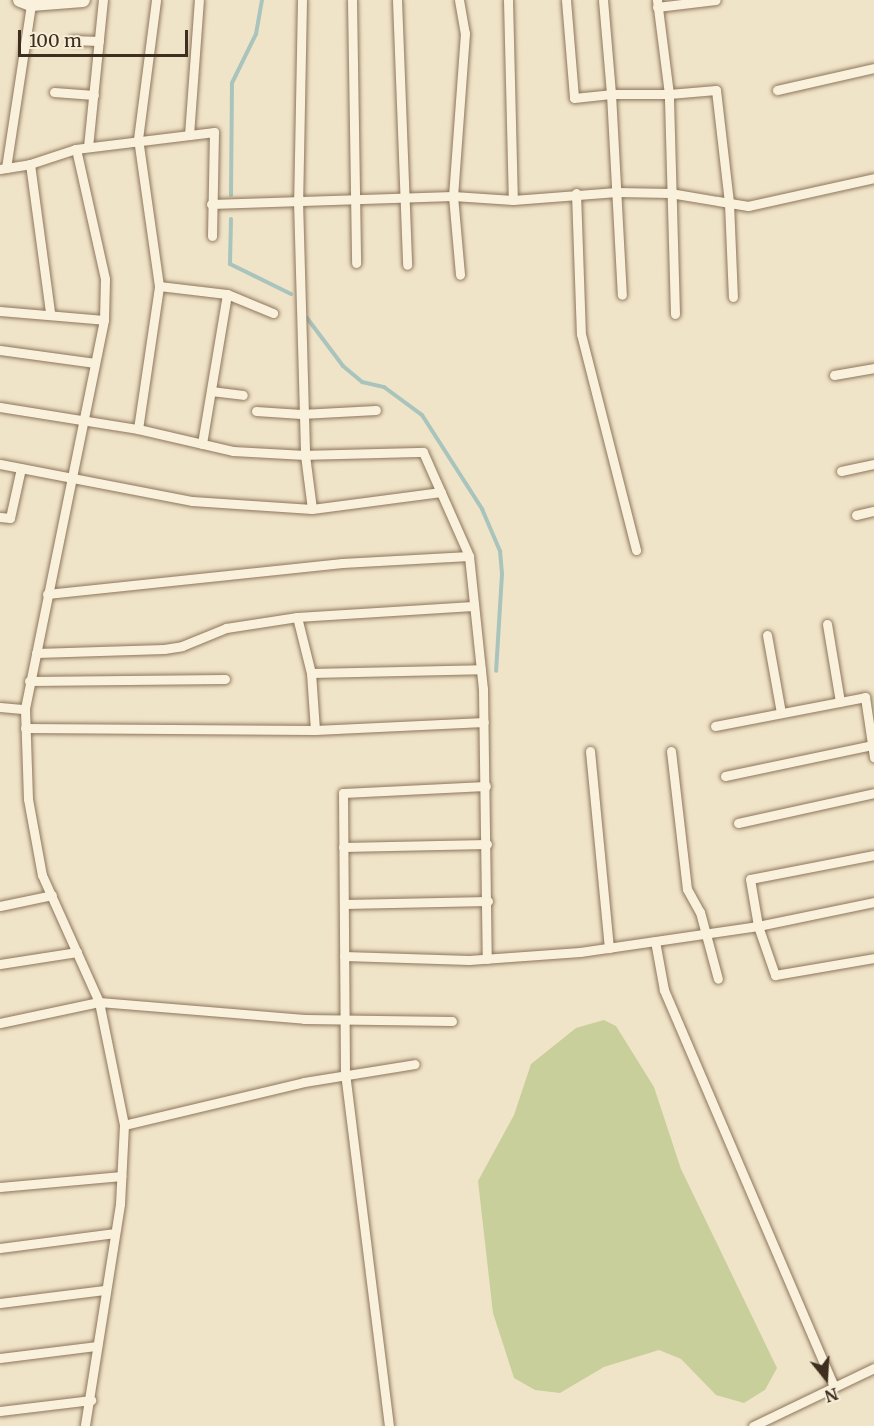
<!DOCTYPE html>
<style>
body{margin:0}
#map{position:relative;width:874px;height:1426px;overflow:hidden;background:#f0e4c8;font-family:Merriweather,serif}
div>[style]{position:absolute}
.green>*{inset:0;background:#c9cf9b}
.stream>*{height:4px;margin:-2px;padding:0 2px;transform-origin:2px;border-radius:2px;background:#a9c4bc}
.roads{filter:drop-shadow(0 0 2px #8d765c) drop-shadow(0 0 2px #8d765c)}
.street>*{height:9px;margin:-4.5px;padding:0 4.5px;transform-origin:4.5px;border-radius:4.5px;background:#faf1dc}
.secondary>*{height:14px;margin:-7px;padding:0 7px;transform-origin:7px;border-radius:7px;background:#faf1dc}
span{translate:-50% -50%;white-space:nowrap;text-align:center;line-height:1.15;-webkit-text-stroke:4.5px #f7eed8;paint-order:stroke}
.north{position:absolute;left:796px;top:1348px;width:60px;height:60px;-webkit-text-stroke:4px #f7eed8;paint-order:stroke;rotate:162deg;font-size:16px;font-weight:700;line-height:24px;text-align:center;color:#3d2e20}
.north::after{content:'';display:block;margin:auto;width:21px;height:27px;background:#3d2e20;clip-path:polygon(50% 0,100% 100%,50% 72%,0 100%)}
.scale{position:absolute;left:18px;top:30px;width:170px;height:27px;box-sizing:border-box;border:3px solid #3d2e20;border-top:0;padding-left:8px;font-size:18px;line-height:21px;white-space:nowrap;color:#3d2e20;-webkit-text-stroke:4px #f7eed8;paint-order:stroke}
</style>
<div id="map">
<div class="green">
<i style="clip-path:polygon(604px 1020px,616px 1026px,654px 1087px,681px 1169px,777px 1368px,765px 1390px,744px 1403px,716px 1395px,681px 1359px,659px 1350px,604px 1367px,560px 1393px,535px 1390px,514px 1378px,493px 1313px,478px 1181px,514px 1115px,531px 1064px,576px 1028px)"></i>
</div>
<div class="stream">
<i style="left:231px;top:195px;width:112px;rotate:-89.5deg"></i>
<i style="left:232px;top:83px;width:55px;rotate:-63.9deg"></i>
<i style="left:256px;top:34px;width:35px;rotate:-80deg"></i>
<i style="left:231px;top:219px;width:45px;rotate:91.3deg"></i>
<i style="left:230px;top:264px;width:68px;rotate:26.2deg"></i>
<i style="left:307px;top:318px;width:60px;rotate:53.1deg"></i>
<i style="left:343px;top:366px;width:25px;rotate:40deg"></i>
<i style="left:362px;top:382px;width:23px;rotate:13deg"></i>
<i style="left:384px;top:387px;width:47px;rotate:36.4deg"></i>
<i style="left:422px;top:415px;width:112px;rotate:57.4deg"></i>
<i style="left:482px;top:509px;width:46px;rotate:66.8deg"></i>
<i style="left:500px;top:551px;width:23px;rotate:85deg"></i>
<i style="left:502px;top:574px;width:97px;rotate:93.5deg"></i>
</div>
<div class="roads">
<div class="street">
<i style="left:302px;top:0;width:200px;rotate:91.1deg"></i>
<i style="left:298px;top:200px;width:255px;rotate:88.4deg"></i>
<i style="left:305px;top:455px;width:118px;rotate:-1.5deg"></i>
<i style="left:423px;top:452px;width:114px;rotate:66.1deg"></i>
<i style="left:469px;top:556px;width:134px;rotate:84deg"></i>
<i style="left:483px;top:689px;width:270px;rotate:89.2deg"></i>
<i style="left:352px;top:0;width:263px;rotate:89.1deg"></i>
<i style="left:397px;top:0;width:265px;rotate:87.8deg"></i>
<i style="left:459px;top:0;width:34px;rotate:80deg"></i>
<i style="left:465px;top:33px;width:163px;rotate:94.2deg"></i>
<i style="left:453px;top:196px;width:79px;rotate:84.9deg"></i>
<i style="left:508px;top:0;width:200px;rotate:88.6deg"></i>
<i style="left:566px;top:0;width:98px;rotate:85.3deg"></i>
<i style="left:574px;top:98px;width:37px;rotate:-6deg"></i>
<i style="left:611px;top:94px;width:201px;rotate:86.9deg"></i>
<i style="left:603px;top:0;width:94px;rotate:85.1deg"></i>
<i style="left:611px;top:94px;width:58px"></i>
<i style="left:669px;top:94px;width:95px;rotate:-97.3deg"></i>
<i style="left:657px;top:7px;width:59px;rotate:-6.8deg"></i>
<i style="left:72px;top:40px;width:27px;rotate:2deg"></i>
<i style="left:777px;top:90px;width:99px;rotate:-12.8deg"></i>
<i style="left:54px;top:92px;width:40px;rotate:4.3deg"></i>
<i style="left:189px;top:135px;width:135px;rotate:-85.8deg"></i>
<i style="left:88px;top:147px;width:148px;rotate:-84.2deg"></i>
<i style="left:76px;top:149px;width:133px;rotate:77.4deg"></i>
<i style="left:105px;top:279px;width:41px;rotate:91.4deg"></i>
<i style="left:104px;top:320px;width:397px;rotate:101.5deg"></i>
<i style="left:25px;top:709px;width:90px;rotate:88.1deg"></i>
<i style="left:28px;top:799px;width:77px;rotate:79.6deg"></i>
<i style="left:42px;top:875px;width:139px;rotate:65.8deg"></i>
<i style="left:99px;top:1002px;width:126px;rotate:78.5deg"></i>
<i style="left:124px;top:1125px;width:79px;rotate:92.9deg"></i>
<i style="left:120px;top:1204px;width:225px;rotate:99deg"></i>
<i style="left:30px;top:164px;width:149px;rotate:82.3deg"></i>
<i style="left:6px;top:168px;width:166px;rotate:-81.3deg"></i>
<i style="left:0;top:169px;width:30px;rotate:-9deg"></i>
<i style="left:30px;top:164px;width:48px;rotate:-18.1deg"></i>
<i style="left:76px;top:149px;width:139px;rotate:-7deg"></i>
<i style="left:214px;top:132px;width:104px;rotate:91.1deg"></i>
<i style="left:576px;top:193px;width:141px;rotate:88deg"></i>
<i style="left:581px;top:334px;width:223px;rotate:75.7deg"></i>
<i style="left:211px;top:204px;width:242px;rotate:-1.9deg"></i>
<i style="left:453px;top:196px;width:60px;rotate:3.8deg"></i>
<i style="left:513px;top:200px;width:104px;rotate:-4.4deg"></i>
<i style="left:617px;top:192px;width:53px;rotate:1.1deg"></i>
<i style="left:670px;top:193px;width:79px;rotate:9.5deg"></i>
<i style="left:748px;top:206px;width:129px;rotate:-12.5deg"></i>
<i style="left:159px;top:286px;width:68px;rotate:6.7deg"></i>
<i style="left:227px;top:294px;width:152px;rotate:99.5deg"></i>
<i style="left:227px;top:294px;width:50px;rotate:22.4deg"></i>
<i style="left:0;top:311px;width:104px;rotate:4.9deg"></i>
<i style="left:675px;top:314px;width:220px;rotate:-91.6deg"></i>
<i style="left:669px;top:94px;width:47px;rotate:-4.9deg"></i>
<i style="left:716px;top:90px;width:114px;rotate:83.4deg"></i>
<i style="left:729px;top:203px;width:94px;rotate:87.6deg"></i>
<i style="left:0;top:350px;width:96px;rotate:7.8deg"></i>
<i style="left:834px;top:375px;width:41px;rotate:-9.9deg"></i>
<i style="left:211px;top:391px;width:32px;rotate:7deg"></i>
<i style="left:0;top:407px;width:140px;rotate:9.1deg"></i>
<i style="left:138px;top:429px;width:98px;rotate:13deg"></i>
<i style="left:233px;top:451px;width:72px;rotate:3.2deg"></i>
<i style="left:305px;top:455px;width:54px;rotate:82.6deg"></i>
<i style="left:256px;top:411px;width:45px;rotate:3.8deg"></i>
<i style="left:301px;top:414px;width:75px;rotate:-3.1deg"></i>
<i style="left:138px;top:429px;width:145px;rotate:-81.6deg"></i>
<i style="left:159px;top:286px;width:148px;rotate:-98.1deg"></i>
<i style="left:138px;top:139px;width:140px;rotate:-82.6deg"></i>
<i style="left:0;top:464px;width:196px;rotate:10.9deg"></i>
<i style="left:192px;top:501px;width:120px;rotate:3.8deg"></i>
<i style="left:312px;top:509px;width:130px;rotate:-7.5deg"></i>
<i style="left:841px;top:471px;width:34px;rotate:-12deg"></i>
<i style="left:856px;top:515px;width:18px;rotate:-13deg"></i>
<i style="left:0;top:517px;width:10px;rotate:6deg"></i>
<i style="left:10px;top:518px;width:51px;rotate:-77.6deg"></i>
<i style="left:47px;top:594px;width:297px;rotate:-6deg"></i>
<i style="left:342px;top:563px;width:127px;rotate:-3.2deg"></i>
<i style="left:297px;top:617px;width:58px;rotate:76deg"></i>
<i style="left:827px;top:624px;width:79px;rotate:80.5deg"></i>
<i style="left:767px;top:635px;width:79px;rotate:79.8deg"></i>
<i style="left:36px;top:653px;width:128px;rotate:-1.8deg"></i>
<i style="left:164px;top:649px;width:18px;rotate:-9deg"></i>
<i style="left:182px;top:646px;width:48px;rotate:-22.2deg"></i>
<i style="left:226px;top:628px;width:72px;rotate:-8.8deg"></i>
<i style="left:297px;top:617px;width:176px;rotate:-3.6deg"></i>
<i style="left:29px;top:681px;width:196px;rotate:-0.6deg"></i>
<i style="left:0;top:707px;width:25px;rotate:5deg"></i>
<i style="left:715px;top:726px;width:153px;rotate:-10.9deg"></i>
<i style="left:865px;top:697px;width:61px;rotate:81.5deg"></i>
<i style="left:25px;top:728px;width:290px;rotate:0.4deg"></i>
<i style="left:315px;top:730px;width:169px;rotate:-2.7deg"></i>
<i style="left:315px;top:730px;width:57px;rotate:-94deg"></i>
<i style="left:311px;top:673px;width:170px;rotate:-1.3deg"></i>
<i style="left:590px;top:751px;width:198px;rotate:84.5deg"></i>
<i style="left:671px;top:751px;width:139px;rotate:83.4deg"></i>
<i style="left:687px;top:889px;width:26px;rotate:61deg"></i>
<i style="left:700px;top:912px;width:69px;rotate:75deg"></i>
<i style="left:725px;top:776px;width:150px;rotate:-11.9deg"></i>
<i style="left:738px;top:823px;width:139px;rotate:-12.4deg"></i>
<i style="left:343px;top:847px;width:144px;rotate:-1.2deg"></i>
<i style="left:874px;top:855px;width:126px;rotate:169deg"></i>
<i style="left:750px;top:879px;width:48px;rotate:80.3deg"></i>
<i style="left:758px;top:926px;width:52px;rotate:70.9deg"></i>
<i style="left:775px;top:975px;width:100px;rotate:-9.7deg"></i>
<i style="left:344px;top:904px;width:144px;rotate:-1.2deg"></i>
<i style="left:0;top:906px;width:53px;rotate:-11.9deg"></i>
<i style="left:655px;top:941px;width:50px;rotate:79.6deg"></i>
<i style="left:664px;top:990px;width:432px;rotate:66.8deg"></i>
<i style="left:344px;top:956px;width:125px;rotate:1.8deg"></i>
<i style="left:469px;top:960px;width:111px;rotate:-4.1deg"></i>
<i style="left:580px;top:952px;width:180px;rotate:-8.3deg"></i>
<i style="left:758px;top:926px;width:118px;rotate:-11.7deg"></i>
<i style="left:0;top:964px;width:78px;rotate:-8.9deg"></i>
<i style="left:0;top:1023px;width:101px;rotate:-12deg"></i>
<i style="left:99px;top:1002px;width:206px;rotate:4.7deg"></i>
<i style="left:304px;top:1019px;width:148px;rotate:0.8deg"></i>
<i style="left:124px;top:1125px;width:185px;rotate:-13.4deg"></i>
<i style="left:304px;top:1082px;width:112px;rotate:-9.2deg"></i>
<i style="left:0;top:1187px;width:122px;rotate:-5.2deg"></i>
<i style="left:0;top:1248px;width:116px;rotate:-7.4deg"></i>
<i style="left:0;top:1303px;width:105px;rotate:-7.1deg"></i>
<i style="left:0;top:1358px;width:98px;rotate:-7.1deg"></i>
<i style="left:0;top:1411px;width:92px;rotate:-6.9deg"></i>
<i style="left:389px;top:1426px;width:354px;rotate:-97.1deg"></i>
<i style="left:345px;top:1075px;width:282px;rotate:-90.4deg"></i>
<i style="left:343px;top:793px;width:143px;rotate:-2.8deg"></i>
<i style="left:753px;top:1426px;width:134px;rotate:-25.6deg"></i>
</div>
<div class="secondary">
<i style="left:20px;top:0;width:12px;rotate:20deg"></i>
<i style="left:31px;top:4px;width:52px;rotate:-4.4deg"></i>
</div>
</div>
<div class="north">N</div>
<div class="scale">100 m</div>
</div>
